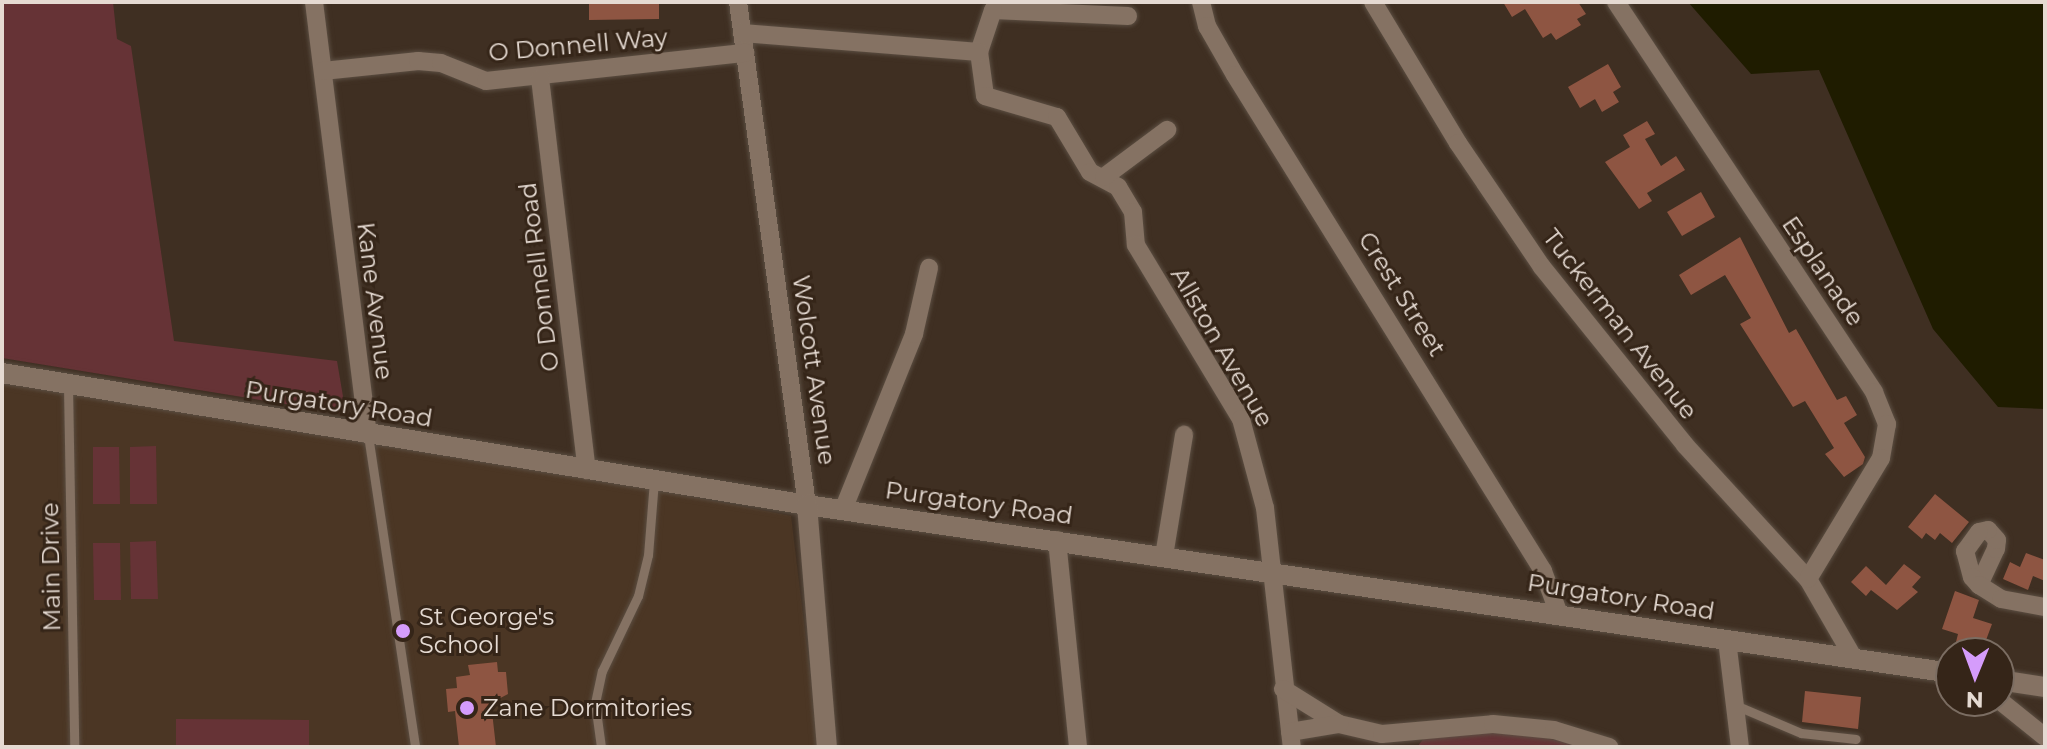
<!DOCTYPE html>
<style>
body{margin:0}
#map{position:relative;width:2047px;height:749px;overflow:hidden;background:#3f2f22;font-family:Montserrat,sans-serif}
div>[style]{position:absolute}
.built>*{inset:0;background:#4b3624}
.green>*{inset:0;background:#663336}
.water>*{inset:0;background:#1f1c00}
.building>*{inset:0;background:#8e5542}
.roads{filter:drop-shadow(0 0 2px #5b4e42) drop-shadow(0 0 2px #5b4e42)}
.service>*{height:9px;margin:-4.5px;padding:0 4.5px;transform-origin:4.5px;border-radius:4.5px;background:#857263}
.minor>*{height:18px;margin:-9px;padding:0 9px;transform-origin:9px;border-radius:9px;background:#857263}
.tertiary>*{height:20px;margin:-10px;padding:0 10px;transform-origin:10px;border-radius:10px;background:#857263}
.dots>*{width:22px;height:22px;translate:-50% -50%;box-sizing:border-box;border:4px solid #352518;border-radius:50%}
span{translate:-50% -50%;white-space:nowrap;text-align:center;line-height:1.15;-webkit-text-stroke:6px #352518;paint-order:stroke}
.street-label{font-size:24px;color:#e5dad2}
.poi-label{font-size:24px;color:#e5dad2}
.left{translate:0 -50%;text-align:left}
.frame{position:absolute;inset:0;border:4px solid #e5dad2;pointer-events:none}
.north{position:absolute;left:1935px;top:637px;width:80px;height:80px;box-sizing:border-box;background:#352518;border:2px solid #7b6d62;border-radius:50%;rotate:181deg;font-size:22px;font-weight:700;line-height:32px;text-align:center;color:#e5dad2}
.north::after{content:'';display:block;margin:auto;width:28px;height:36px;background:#d59cfb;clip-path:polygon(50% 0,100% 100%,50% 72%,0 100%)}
</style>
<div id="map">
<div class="built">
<i style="clip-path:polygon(2px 373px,385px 437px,791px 516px,819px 747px,2px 747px)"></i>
</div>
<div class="green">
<i style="clip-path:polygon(2px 2px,113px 2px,117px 39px,131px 46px,174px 341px,337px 361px,346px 414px,2px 358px)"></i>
<i style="clip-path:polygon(156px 446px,157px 504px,130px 504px,130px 447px)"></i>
<i style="clip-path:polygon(93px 447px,119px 447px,120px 504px,93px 504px)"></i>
<i style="clip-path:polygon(156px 541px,158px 599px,131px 599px,130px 542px)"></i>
<i style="clip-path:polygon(93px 543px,120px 543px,121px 600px,94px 600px)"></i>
<i style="clip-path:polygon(176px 719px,309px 720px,309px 747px,176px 747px)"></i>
<i style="clip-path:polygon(1480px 732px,1523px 734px,1592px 747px,1417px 747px,1425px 737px)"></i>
</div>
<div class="water">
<i style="clip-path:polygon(1688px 2px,2045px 2px,2045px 409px,1998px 407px,1933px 329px,1819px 70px,1751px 74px)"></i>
</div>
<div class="building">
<i style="clip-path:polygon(589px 2px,659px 2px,659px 19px,589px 20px)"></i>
<i style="clip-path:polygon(1503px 2px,1578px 2px,1586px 14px,1577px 19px,1581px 25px,1556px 40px,1551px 33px,1543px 38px,1525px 9px,1512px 17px)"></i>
<i style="clip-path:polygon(1608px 64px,1621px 87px,1613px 92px,1619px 102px,1602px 112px,1595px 99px,1580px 108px,1568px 87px)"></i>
<i style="clip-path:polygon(1647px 121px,1655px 134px,1645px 139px,1661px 166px,1676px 156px,1685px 170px,1647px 193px,1652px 201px,1639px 209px,1605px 162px,1630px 147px,1623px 135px)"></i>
<i style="clip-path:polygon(1701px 192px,1715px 217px,1682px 236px,1667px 212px)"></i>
<i style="clip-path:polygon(1740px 237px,1789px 333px,1796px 329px,1837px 400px,1846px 396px,1857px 415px,1844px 423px,1865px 457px,1863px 464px,1844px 477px,1825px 454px,1834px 448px,1805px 401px,1793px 407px,1740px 324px,1751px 318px,1725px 275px,1691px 295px,1679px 275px)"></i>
<i style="clip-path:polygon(1935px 494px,1969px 522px,1952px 543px,1940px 533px,1935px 540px,1926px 533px,1922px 539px,1908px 527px)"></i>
<i style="clip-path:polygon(2026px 553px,2045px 560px,2045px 581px,2033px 576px,2028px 590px,2003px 579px,2010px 562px,2020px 567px)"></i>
<i style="clip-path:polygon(1904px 564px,1921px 577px,1912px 587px,1918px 592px,1897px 610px,1871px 590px,1866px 596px,1851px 582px,1866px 566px,1886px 585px)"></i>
<i style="clip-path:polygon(1955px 591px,1979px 600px,1973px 618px,1992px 624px,1982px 651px,1956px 642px,1958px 634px,1942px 629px)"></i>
<i style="clip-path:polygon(497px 662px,498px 672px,506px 672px,508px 694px,491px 703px,496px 747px,459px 747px,455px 711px,448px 712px,446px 689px,457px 688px,456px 677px,470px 675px,468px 665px)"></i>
<i style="clip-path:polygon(1805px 691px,1861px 697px,1858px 729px,1802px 722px)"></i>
</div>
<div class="roads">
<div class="service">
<i style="left:68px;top:386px;width:361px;rotate:89deg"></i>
<i style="left:368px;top:435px;width:316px;rotate:81.4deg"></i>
<i style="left:1735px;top:705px;width:72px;rotate:23deg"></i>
<i style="left:1801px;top:733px;width:55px;rotate:6.2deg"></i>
<i style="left:601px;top:747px;width:44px;rotate:-97.8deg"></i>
<i style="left:595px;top:703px;width:33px;rotate:-78deg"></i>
<i style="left:602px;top:671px;width:83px;rotate:-64.4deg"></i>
<i style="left:638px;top:596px;width:42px;rotate:-76.3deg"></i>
<i style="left:648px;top:555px;width:74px;rotate:-85.4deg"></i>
</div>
<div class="minor">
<i style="left:314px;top:2px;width:436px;rotate:82.9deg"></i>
<i style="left:738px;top:2px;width:508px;rotate:82.19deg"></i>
<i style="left:1201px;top:2px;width:25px;rotate:76deg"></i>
<i style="left:1207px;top:26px;width:56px;rotate:60.3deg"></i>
<i style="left:1235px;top:75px;width:584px;rotate:58.16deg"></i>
<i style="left:1543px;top:571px;width:46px;rotate:69.6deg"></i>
<i style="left:1373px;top:2px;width:165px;rotate:58.9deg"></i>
<i style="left:1458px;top:143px;width:150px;rotate:55.9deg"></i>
<i style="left:1542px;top:267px;width:228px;rotate:51.2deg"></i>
<i style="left:1685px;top:445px;width:182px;rotate:47.5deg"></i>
<i style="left:1808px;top:579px;width:90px;rotate:60deg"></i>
<i style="left:1616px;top:2px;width:468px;rotate:56.5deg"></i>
<i style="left:1874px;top:392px;width:35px;rotate:68deg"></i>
<i style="left:1887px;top:424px;width:35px;rotate:100deg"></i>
<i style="left:1881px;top:458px;width:141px;rotate:121.1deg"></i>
<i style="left:1128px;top:16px;width:135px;rotate:-177.5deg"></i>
<i style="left:993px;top:10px;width:44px;rotate:108.4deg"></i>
<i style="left:979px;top:52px;width:44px;rotate:82.2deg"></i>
<i style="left:985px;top:96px;width:75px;rotate:16.3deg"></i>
<i style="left:1057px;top:117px;width:64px;rotate:59deg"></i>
<i style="left:1090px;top:172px;width:32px;rotate:28deg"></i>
<i style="left:1118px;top:187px;width:29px;rotate:59deg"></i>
<i style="left:1133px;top:212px;width:33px;rotate:85deg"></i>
<i style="left:1136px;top:245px;width:203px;rotate:58.9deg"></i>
<i style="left:1241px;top:419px;width:92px;rotate:74.9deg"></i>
<i style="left:1265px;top:508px;width:241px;rotate:83.6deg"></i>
<i style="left:742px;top:33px;width:238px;rotate:4.6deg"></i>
<i style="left:323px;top:71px;width:96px;rotate:-6deg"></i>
<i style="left:418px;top:61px;width:23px;rotate:5deg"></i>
<i style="left:441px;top:63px;width:48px;rotate:21.8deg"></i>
<i style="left:486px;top:81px;width:261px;rotate:-6.2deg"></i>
<i style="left:540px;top:78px;width:395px;rotate:83.2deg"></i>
<i style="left:1104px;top:177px;width:79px;rotate:-36.7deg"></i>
<i style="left:843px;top:510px;width:190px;rotate:-68deg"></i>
<i style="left:914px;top:334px;width:68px;rotate:-77.2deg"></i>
<i style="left:1057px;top:540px;width:208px;rotate:84.2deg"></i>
<i style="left:1164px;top:556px;width:123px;rotate:-80.6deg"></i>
<i style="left:1979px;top:585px;width:40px;rotate:-65deg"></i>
<i style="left:1996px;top:549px;width:9px;rotate:-84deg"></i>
<i style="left:1997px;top:540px;width:13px;rotate:-132deg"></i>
<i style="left:1988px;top:530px;width:9px;rotate:167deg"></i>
<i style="left:1979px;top:532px;width:24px;rotate:126deg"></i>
<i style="left:1965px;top:551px;width:27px;rotate:75deg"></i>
<i style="left:1972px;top:577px;width:11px;rotate:49deg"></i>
<i style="left:1979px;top:585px;width:26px;rotate:32deg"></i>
<i style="left:2001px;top:599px;width:45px;rotate:10.3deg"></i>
<i style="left:1727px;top:640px;width:108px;rotate:83.1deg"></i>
<i style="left:1283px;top:689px;width:66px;rotate:32deg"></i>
<i style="left:1339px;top:724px;width:44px;rotate:13.1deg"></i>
<i style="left:1382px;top:734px;width:111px;rotate:-5.1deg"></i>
<i style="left:1493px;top:724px;width:61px;rotate:5.6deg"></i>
<i style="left:1554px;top:730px;width:58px;rotate:17.2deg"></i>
<i style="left:1999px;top:700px;width:59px;rotate:38.8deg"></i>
<i style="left:1290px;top:732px;width:50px;rotate:-9.3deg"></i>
</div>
<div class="tertiary">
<i style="left:2px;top:373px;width:816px;rotate:9.31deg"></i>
<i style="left:807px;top:505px;width:1156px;rotate:8.35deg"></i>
<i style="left:807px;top:505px;width:243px;rotate:85.3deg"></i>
<i style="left:1999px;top:680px;width:47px;rotate:8.7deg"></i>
</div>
</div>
<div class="dots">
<i style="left:403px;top:631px;background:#d59cfb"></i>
<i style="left:467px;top:708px;background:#d59cfb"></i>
</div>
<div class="street-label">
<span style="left:578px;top:45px;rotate:-5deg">O Donnell Way</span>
<span style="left:1823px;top:271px;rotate:56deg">Esplanade</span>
<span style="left:539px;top:277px;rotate:-97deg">O Donnell Road</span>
<span style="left:1402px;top:294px;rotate:58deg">Crest Street</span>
<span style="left:375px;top:301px;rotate:83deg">Kane Avenue</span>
<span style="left:1620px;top:324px;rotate:52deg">Tuckerman Avenue</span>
<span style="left:1222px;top:347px;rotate:60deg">Allston Avenue</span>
<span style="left:814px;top:370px;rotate:82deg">Wolcott Avenue</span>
<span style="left:339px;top:404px;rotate:9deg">Purgatory Road</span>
<span style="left:979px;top:503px;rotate:8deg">Purgatory Road</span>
<span style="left:51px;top:567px;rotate:-91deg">Main Drive</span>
<span style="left:1621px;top:597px;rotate:9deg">Purgatory Road</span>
</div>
<div class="poi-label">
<span class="left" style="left:419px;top:631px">St George's<br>School</span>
<span class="left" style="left:483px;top:708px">Zane Dormitories</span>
</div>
<div class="frame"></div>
<div class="north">N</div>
</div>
